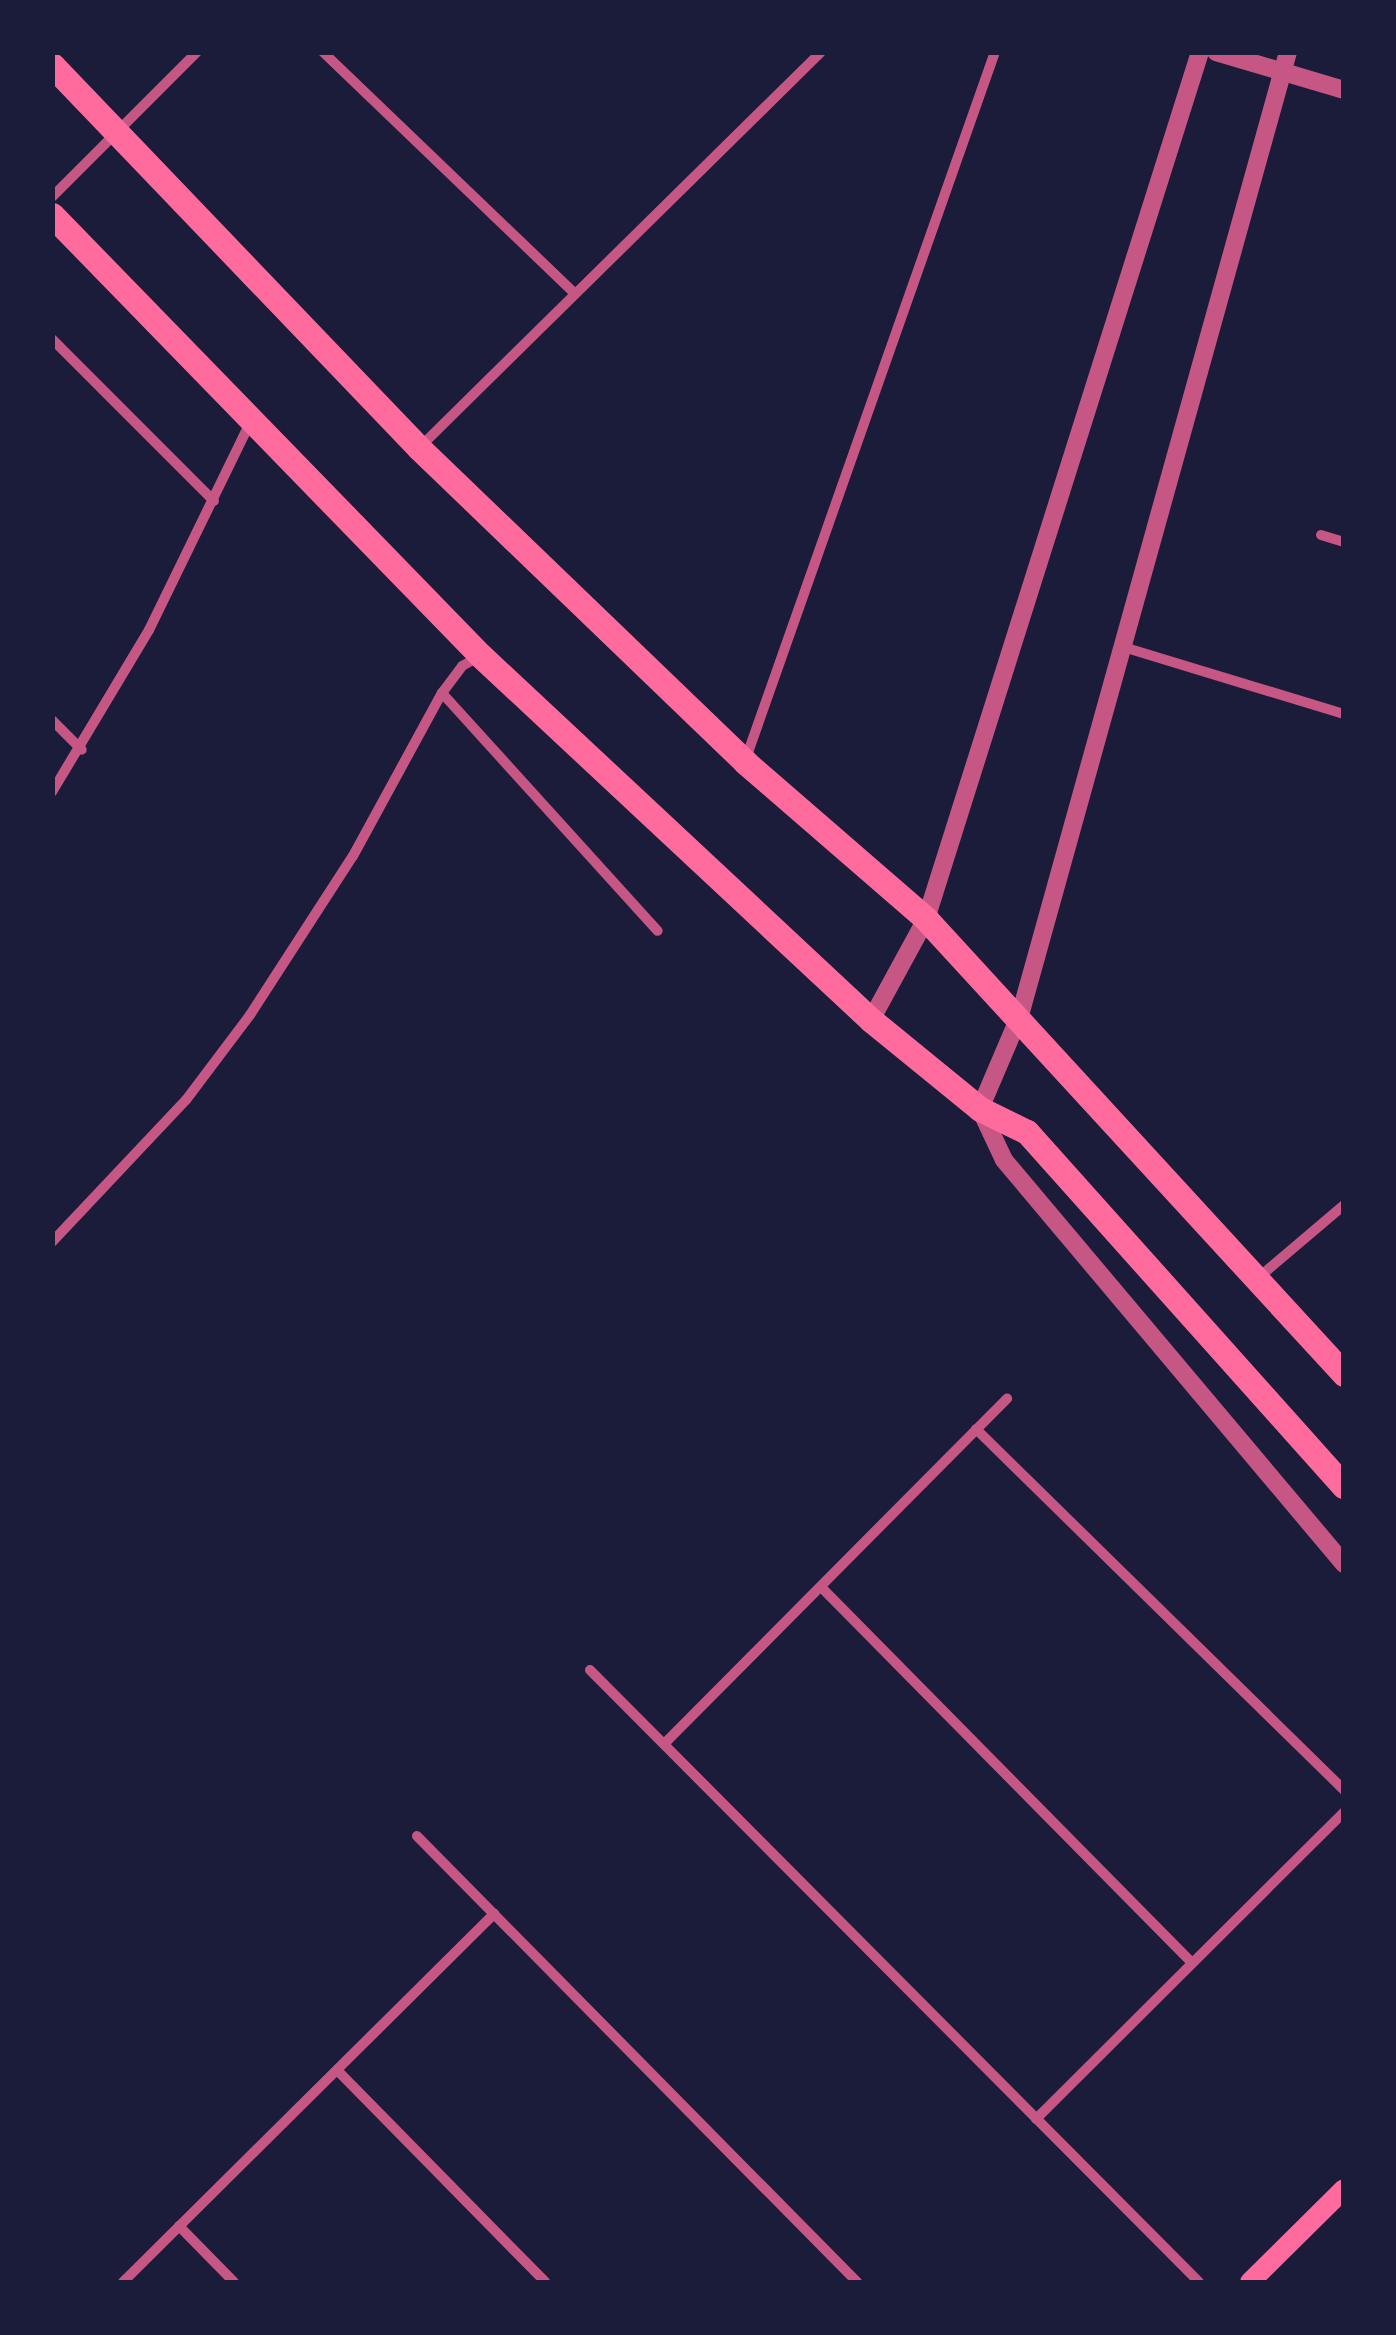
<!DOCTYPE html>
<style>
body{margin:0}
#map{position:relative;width:1396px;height:2335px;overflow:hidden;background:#1b1b3a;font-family:Cabin,sans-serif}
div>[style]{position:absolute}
.minor>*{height:10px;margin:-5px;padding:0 5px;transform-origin:5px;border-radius:5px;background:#c65784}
.tertiary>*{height:18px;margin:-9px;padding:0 9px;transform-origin:9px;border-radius:9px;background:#c65784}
.secondary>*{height:20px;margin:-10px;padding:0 10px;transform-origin:10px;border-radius:10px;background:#ff6b9d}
.primary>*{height:25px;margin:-12.5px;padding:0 12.5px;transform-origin:12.5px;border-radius:12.5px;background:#ff6b9d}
span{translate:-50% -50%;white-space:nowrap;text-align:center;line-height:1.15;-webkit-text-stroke:8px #1b1b3a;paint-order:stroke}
.frame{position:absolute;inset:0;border:55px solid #1b1b3a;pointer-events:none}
</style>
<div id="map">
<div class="minor">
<i style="left:323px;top:52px;width:349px;rotate:43.8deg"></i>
<i style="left:52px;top:197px;width:205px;rotate:-45deg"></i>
<i style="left:52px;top:339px;width:229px;rotate:45deg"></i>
<i style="left:419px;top:448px;width:564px;rotate:-44.57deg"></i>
<i style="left:1321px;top:535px;width:24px;rotate:17deg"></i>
<i style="left:1120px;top:646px;width:234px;rotate:16.9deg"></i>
<i style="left:442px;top:693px;width:321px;rotate:47.8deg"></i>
<i style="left:52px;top:720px;width:42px;rotate:45deg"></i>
<i style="left:745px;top:761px;width:752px;rotate:-70.58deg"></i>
<i style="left:52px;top:792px;width:189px;rotate:-59.1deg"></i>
<i style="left:149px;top:630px;width:230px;rotate:-64deg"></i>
<i style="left:52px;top:1242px;width:195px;rotate:-46.7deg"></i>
<i style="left:186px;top:1100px;width:106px;rotate:-53deg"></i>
<i style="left:250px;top:1015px;width:189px;rotate:-57.1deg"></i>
<i style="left:353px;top:856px;width:186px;rotate:-61.4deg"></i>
<i style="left:442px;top:693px;width:34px;rotate:-53deg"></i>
<i style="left:462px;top:666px;width:18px;rotate:-29deg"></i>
<i style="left:1258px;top:1278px;width:113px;rotate:-40.3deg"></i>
<i style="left:976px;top:1429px;width:516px;rotate:44.45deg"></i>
<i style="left:821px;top:1587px;width:527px;rotate:45.38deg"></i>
<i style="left:590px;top:1670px;width:863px;rotate:45.14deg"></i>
<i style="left:664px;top:1744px;width:487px;rotate:-45.2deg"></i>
<i style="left:417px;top:1836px;width:627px;rotate:45.39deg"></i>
<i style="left:337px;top:2070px;width:297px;rotate:45.5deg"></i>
<i style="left:1036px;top:2119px;width:435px;rotate:-44.9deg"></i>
<i style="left:179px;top:2226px;width:78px;rotate:45.5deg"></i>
<i style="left:123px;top:2282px;width:523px;rotate:-44.77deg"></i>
</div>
<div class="tertiary">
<i style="left:1216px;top:52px;width:134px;rotate:16.5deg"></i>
<i style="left:1288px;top:52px;width:1000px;rotate:105.55deg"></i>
<i style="left:1020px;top:1015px;width:102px;rotate:113.1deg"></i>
<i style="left:980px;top:1109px;width:56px;rotate:64.8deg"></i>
<i style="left:1004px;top:1160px;width:528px;rotate:49.92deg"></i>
<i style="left:871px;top:1020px;width:115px;rotate:-61.4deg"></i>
<i style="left:926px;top:919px;width:909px;rotate:-72.46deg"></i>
</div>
<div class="secondary">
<i style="left:1250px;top:2282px;width:132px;rotate:-44.7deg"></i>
</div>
<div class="primary">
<i style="left:52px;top:65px;width:530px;rotate:46.22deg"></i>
<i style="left:419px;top:448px;width:453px;rotate:43.9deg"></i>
<i style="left:745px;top:762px;width:240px;rotate:40.9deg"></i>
<i style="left:926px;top:919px;width:618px;rotate:47.43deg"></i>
<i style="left:52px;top:215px;width:614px;rotate:45.79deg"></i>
<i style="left:480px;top:655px;width:535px;rotate:43.03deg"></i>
<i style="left:871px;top:1020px;width:141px;rotate:39.2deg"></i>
<i style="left:980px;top:1109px;width:52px;rotate:26.1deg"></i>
<i style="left:1027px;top:1132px;width:475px;rotate:48.2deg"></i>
</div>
<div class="frame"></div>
</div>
